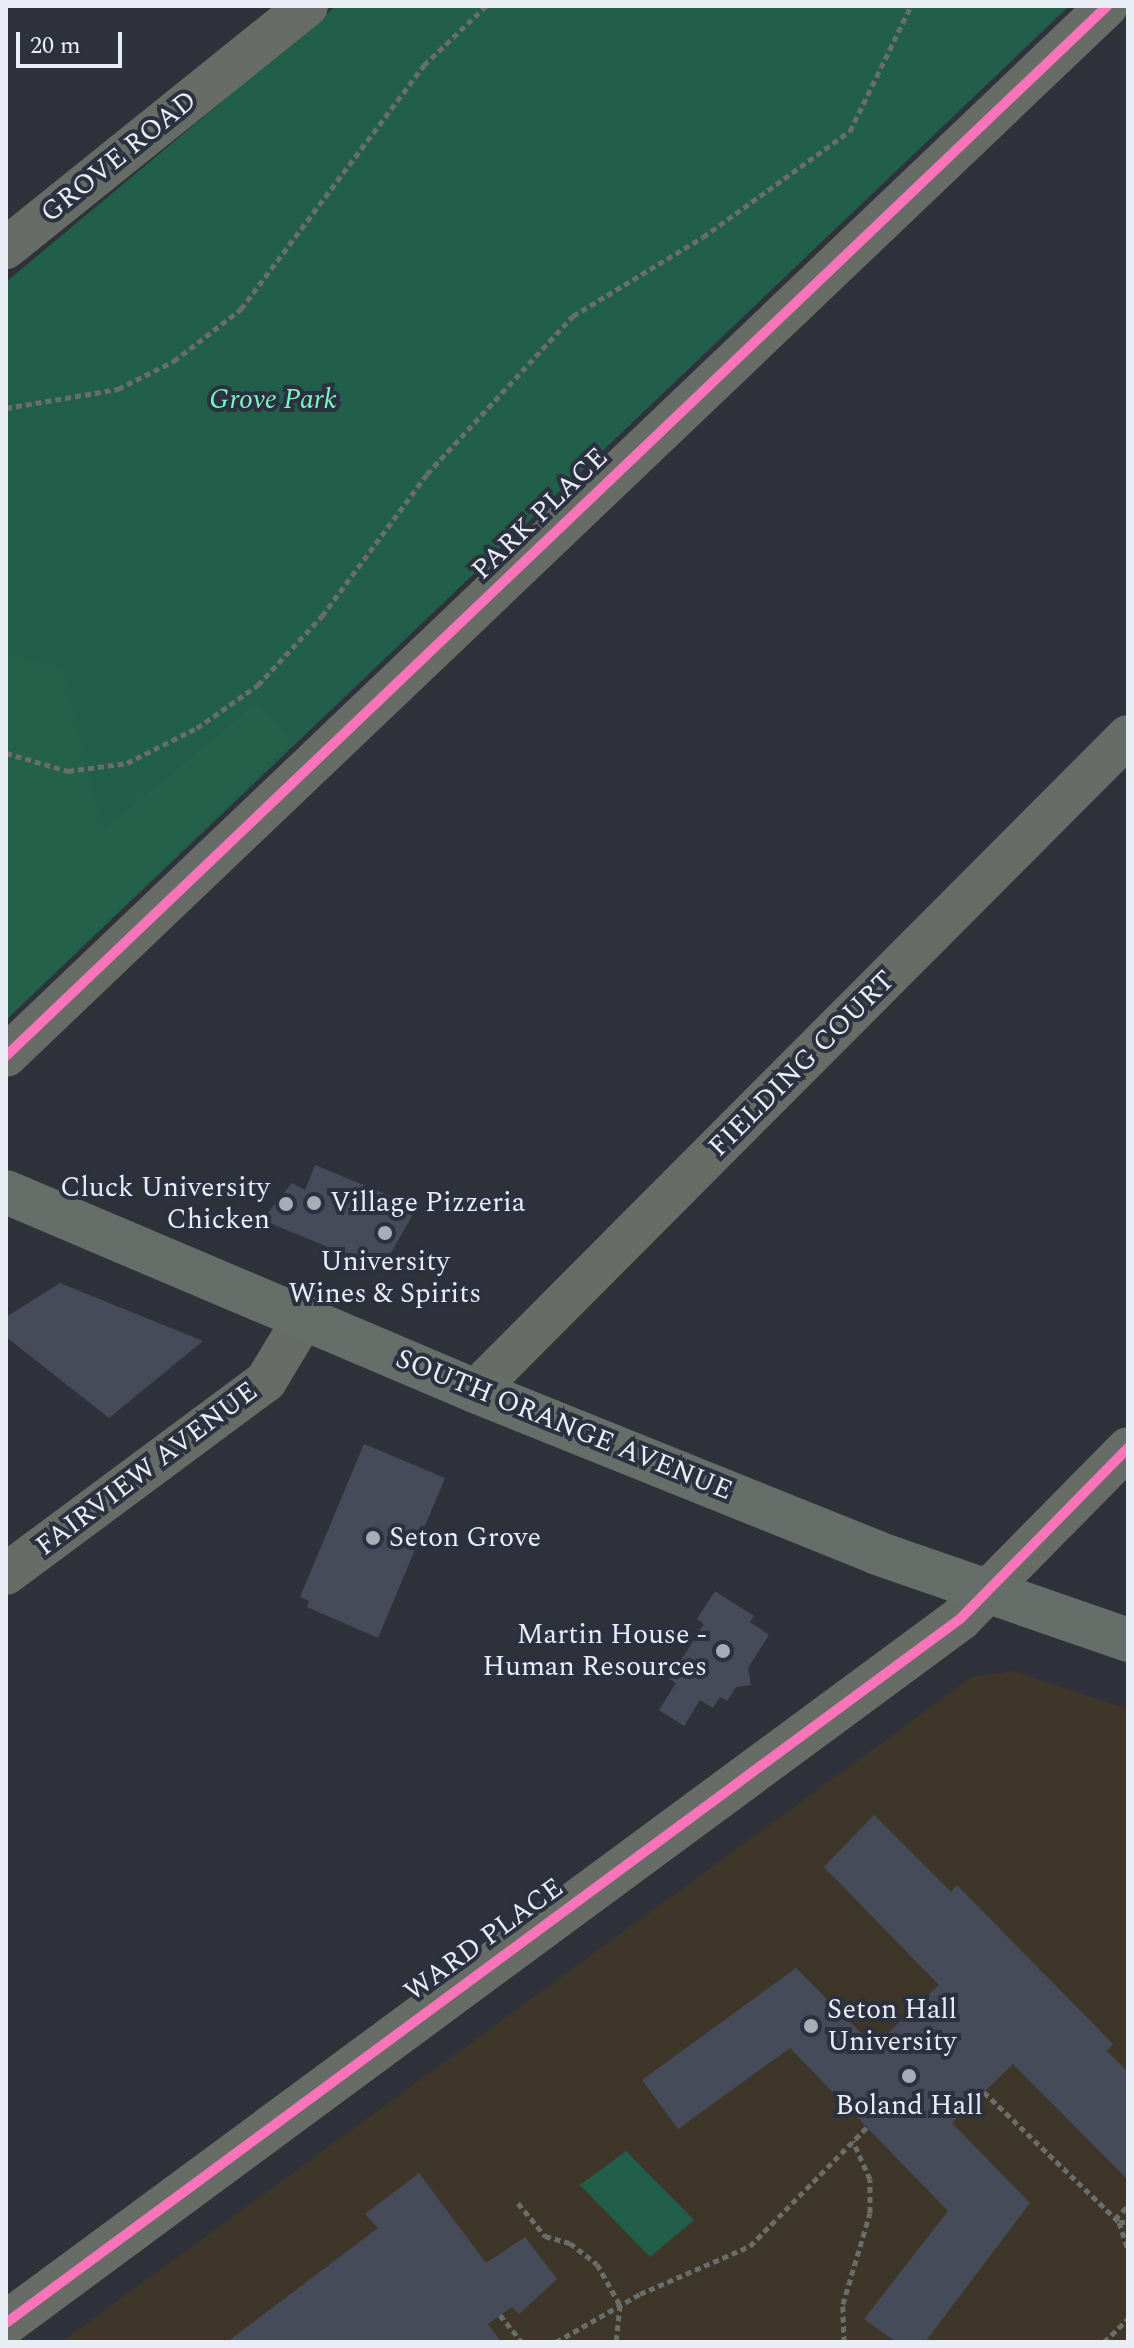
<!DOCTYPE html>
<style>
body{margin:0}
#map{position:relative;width:1134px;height:2348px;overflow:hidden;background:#2f323a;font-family:Spectral,serif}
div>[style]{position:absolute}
.education>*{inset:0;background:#3f362a}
.green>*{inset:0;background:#225f4a}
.forest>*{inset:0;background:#24614b}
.building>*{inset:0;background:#464b59}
.path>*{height:5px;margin-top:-2.5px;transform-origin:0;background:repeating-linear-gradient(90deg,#696e6b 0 6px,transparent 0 10px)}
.minor>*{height:42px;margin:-21px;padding:0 21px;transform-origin:21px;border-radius:21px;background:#676d66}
.tertiary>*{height:44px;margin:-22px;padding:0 22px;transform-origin:22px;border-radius:22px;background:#676d66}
.primary>*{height:44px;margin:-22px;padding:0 22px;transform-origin:22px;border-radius:22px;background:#666e69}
.cycleway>*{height:10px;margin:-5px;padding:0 5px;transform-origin:5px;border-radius:5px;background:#fb73b8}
.dots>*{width:22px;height:22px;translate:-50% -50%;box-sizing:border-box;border:4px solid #2b313e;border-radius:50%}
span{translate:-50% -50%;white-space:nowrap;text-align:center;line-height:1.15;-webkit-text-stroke:8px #2b313e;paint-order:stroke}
.street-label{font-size:28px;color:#e9edf6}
.park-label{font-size:28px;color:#7cf7c6;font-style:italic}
.poi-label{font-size:28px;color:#e9edf6}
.right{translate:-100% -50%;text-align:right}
.left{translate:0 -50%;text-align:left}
.frame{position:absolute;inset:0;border:8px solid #e9edf6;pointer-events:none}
.scale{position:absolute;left:16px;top:32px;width:106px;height:36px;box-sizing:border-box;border:4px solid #e9edf6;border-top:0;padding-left:10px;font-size:24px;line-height:28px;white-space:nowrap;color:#e9edf6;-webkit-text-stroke:6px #2b313e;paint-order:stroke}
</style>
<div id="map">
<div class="education">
<i style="clip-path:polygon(1014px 1671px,1128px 1709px,1128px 2342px,61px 2342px,972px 1677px)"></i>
</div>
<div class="green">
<i style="clip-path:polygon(336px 6px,1069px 6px,6px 1020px,6px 282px)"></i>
<i style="clip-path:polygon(626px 2151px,694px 2220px,650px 2257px,580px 2185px)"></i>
</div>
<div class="forest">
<i style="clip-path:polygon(6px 654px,63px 670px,102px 831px,257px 703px,293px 741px,6px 1020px)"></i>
</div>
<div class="building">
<i style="clip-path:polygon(315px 1165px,417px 1207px,382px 1269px,262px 1220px,292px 1183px,305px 1190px)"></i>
<i style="clip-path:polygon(60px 1283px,203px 1341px,109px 1418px,6px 1337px,6px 1317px)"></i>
<i style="clip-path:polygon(364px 1444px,445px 1478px,378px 1638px,307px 1607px,309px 1601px,300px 1597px)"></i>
<i style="clip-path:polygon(715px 1591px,754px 1616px,750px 1622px,769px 1635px,748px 1668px,751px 1685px,736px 1687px,727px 1701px,720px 1697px,713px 1708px,700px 1700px,684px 1726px,659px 1710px,676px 1683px,669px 1679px,704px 1624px,697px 1619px)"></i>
<i style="clip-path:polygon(874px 1815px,951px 1892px,957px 1885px,1113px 2044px,1107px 2051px,1128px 2072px,1128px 2180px,1013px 2064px,952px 2123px,1030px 2203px,925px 2342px,896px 2342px,864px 2319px,948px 2211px,790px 2048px,678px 2129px,642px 2080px,796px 1968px,874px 2046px,939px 1985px,824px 1867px)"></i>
<i style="clip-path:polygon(419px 2173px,486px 2263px,525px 2237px,557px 2279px,519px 2314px,512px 2307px,488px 2324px,501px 2342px,227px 2342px,378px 2228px,365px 2214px)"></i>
</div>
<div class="path">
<i style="left:6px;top:408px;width:114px;rotate:-9.6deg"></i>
<i style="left:118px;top:389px;width:63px;rotate:-26.6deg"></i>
<i style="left:174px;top:361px;width:85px;rotate:-37.8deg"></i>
<i style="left:241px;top:309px;width:305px;rotate:-53.1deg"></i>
<i style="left:424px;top:65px;width:86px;rotate:-43.6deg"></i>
<i style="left:6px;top:753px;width:65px;rotate:16.2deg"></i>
<i style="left:68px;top:771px;width:60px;rotate:-7.7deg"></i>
<i style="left:127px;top:763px;width:78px;rotate:-26.6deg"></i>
<i style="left:197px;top:728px;width:75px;rotate:-35.2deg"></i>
<i style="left:258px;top:685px;width:94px;rotate:-47.2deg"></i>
<i style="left:322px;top:616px;width:177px;rotate:-53.5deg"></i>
<i style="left:427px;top:474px;width:215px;rotate:-47.3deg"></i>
<i style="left:573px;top:316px;width:152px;rotate:-31.3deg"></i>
<i style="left:703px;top:237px;width:181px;rotate:-35.8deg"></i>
<i style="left:850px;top:131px;width:139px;rotate:-64deg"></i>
<i style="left:984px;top:2092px;width:187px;rotate:43.9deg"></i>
<i style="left:1119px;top:2222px;width:28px;rotate:72deg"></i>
<i style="left:518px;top:2203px;width:43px;rotate:50.7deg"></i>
<i style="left:545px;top:2236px;width:26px;rotate:16deg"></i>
<i style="left:570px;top:2243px;width:34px;rotate:38deg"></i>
<i style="left:597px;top:2264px;width:47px;rotate:60.7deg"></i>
<i style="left:620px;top:2305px;width:37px;rotate:96deg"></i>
<i style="left:1115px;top:2219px;width:18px;rotate:-45deg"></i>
<i style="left:1119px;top:2222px;width:9px"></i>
<i style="left:500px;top:2315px;width:35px;rotate:51deg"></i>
<i style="left:556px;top:2342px;width:97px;rotate:-29.7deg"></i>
<i style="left:640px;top:2294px;width:120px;rotate:-23.6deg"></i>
<i style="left:750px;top:2246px;width:167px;rotate:-45.5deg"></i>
<i style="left:844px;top:2342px;width:38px;rotate:-92deg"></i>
<i style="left:843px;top:2304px;width:95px;rotate:-73.5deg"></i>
<i style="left:870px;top:2213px;width:34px;rotate:-90deg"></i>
<i style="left:870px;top:2179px;width:42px;rotate:-114.1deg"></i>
<i style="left:1104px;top:2342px;width:33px;rotate:-44deg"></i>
</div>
<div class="minor">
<i style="left:6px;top:248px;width:386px;rotate:-38.8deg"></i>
<i style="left:6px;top:1056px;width:1521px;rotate:-43.64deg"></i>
<i style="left:475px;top:1391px;width:925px;rotate:-45.09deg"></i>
<i style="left:6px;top:1574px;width:324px;rotate:-36.6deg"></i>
<i style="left:266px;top:1381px;width:76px;rotate:-59deg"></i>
<i style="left:986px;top:1592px;width:202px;rotate:-45.4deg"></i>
</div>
<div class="tertiary">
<i style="left:6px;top:2323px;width:1186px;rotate:-36.43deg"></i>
<i style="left:960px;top:1619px;width:37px;rotate:-46deg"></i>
</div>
<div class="primary">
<i style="left:6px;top:1192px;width:509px;rotate:22.99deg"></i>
<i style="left:475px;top:1391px;width:433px;rotate:21.9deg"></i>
<i style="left:877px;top:1553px;width:266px;rotate:19.1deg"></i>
</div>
<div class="cycleway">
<i style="left:6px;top:1056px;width:1521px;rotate:-43.64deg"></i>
<i style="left:6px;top:2323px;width:1186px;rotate:-36.43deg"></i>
<i style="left:960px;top:1619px;width:240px;rotate:-45.5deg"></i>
</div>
<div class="dots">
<i style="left:314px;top:1203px;background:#a8acb4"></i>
<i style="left:286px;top:1204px;background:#a8acb4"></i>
<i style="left:385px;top:1233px;background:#a8acb4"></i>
<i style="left:373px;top:1538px;background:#a8acb4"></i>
<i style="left:723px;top:1651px;background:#a8acb4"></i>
<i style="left:811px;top:2026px;background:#a8acb4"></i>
<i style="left:909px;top:2076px;background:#a8acb4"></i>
</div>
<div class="street-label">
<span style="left:119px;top:157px;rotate:-39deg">GROVE ROAD</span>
<span style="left:540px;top:514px;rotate:-44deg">PARK PLACE</span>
<span style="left:802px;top:1064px;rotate:-45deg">FIELDING COURT</span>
<span style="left:564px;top:1425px;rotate:22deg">SOUTH ORANGE AVENUE</span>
<span style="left:147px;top:1469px;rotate:-37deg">FAIRVIEW AVENUE</span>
<span style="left:484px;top:1940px;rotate:-36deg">WARD PLACE</span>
</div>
<div class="park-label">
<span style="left:273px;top:400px">Grove Park</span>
</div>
<div class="poi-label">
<span class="right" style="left:270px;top:1204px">Cluck University<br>Chicken</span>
<span class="left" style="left:330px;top:1203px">Village Pizzeria</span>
<span style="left:385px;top:1278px">University<br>Wines &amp; Spirits</span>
<span class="left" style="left:389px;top:1538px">Seton Grove</span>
<span class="right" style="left:707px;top:1651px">Martin House -<br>Human Resources</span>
<span class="left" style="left:827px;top:2026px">Seton Hall<br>University</span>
<span style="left:909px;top:2106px">Boland Hall</span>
</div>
<div class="frame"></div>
<div class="scale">20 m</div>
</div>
